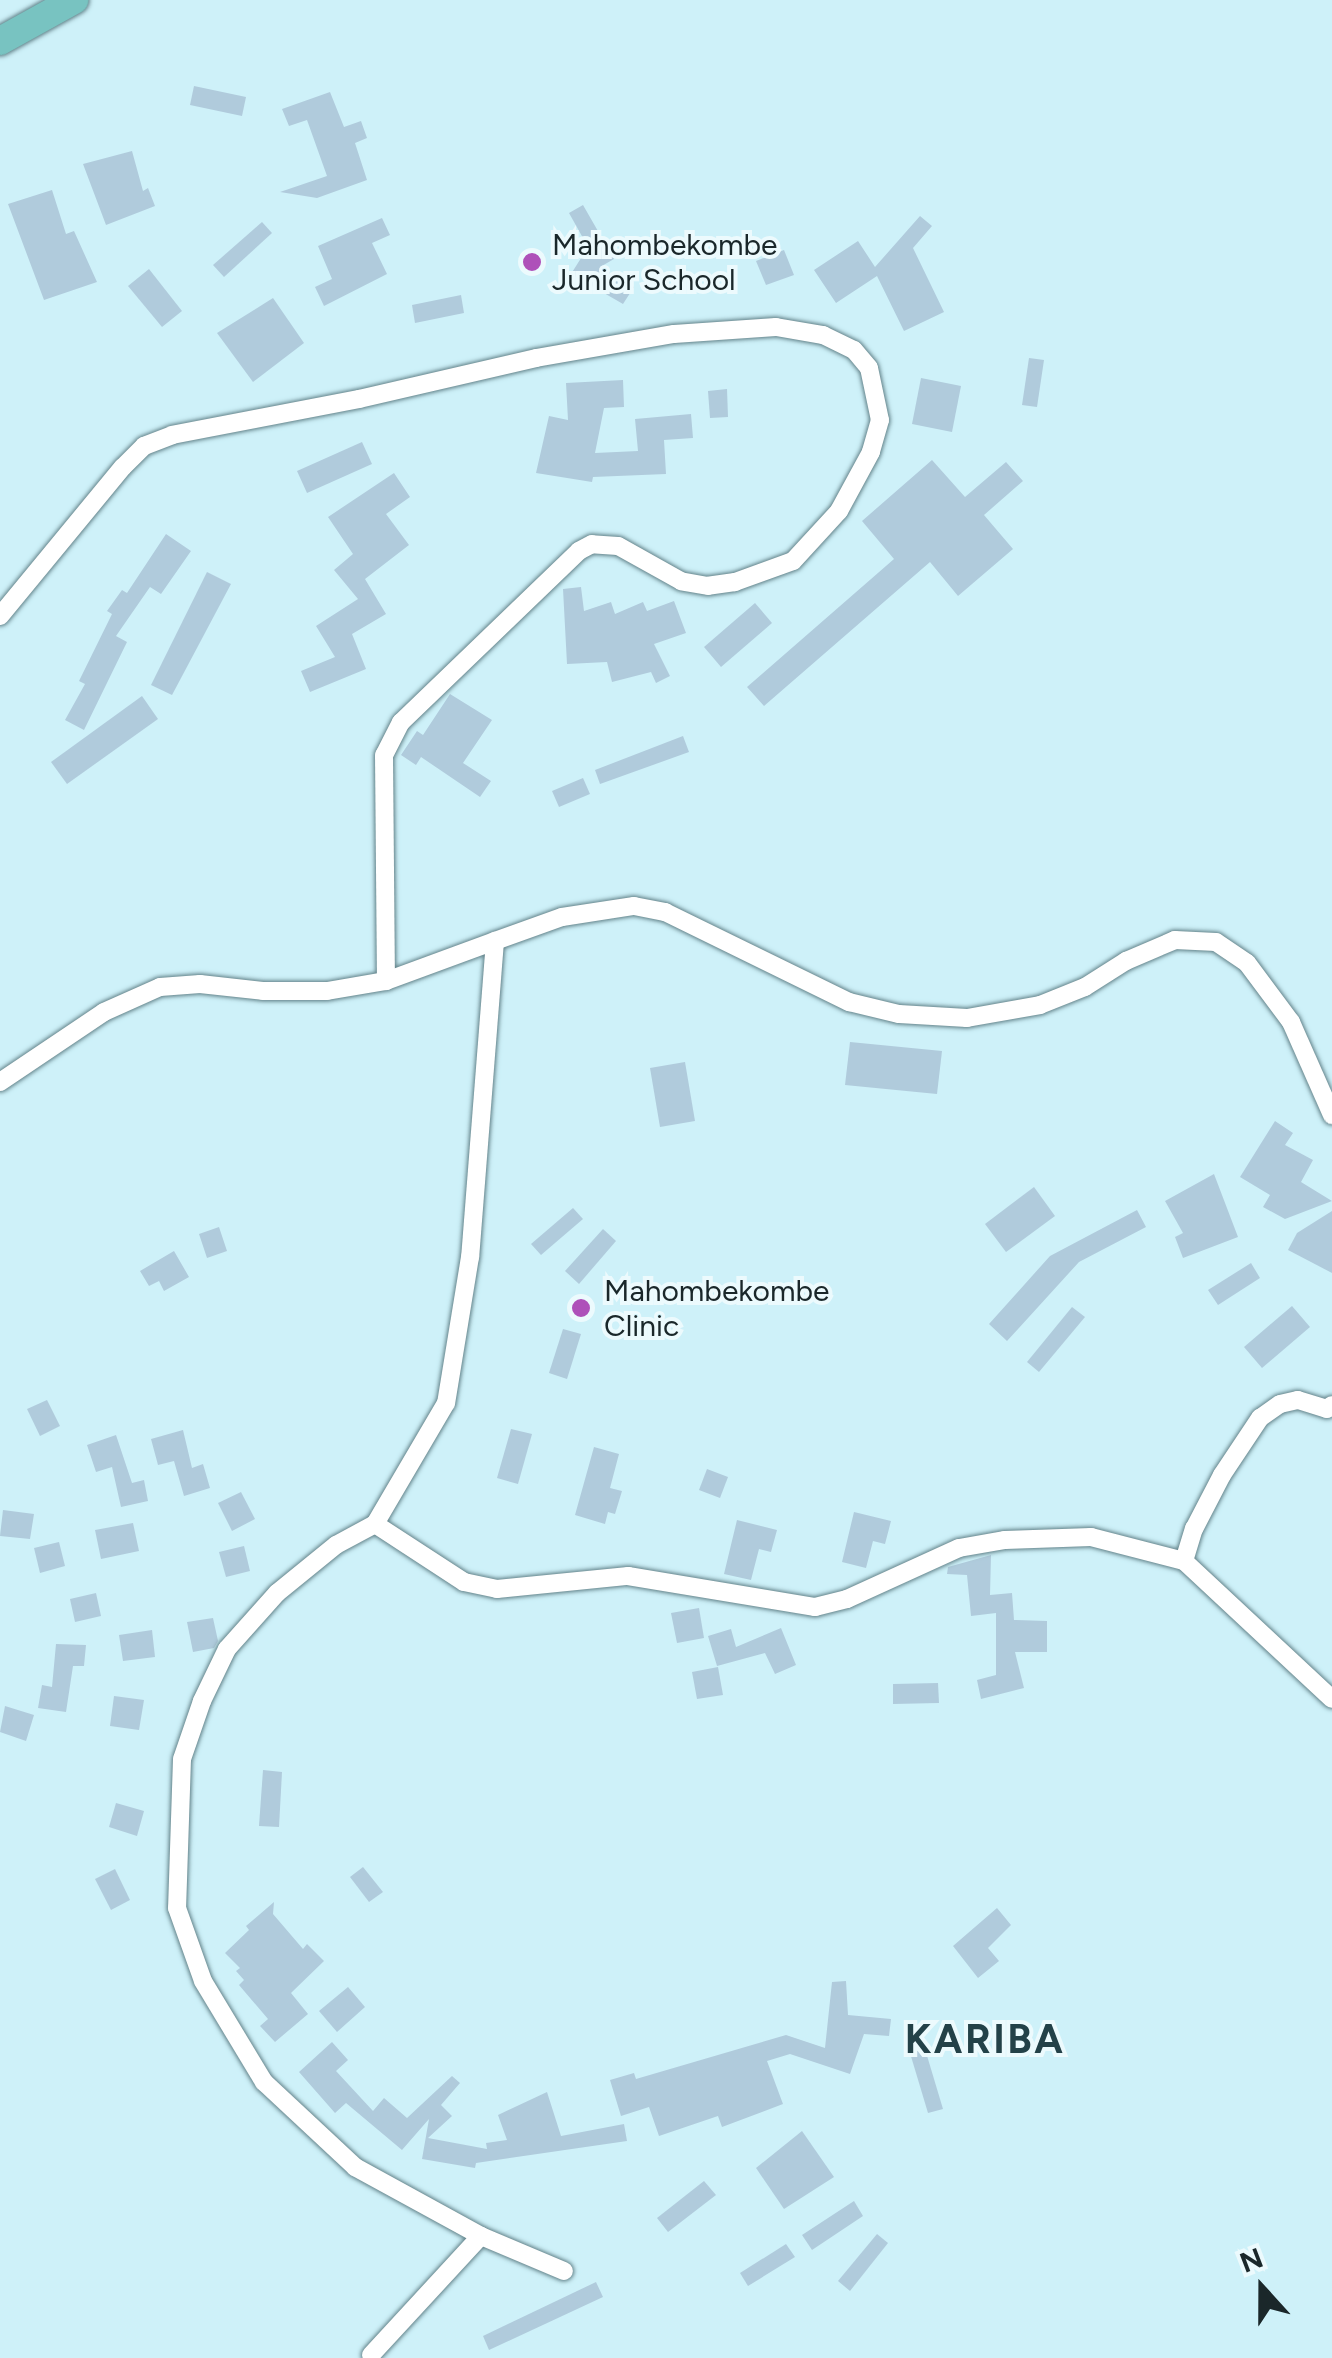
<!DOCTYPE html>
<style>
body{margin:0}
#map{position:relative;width:1332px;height:2358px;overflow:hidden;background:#cef1f9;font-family:Figtree,sans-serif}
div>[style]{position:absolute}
.building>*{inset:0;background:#b0cbdc}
.roads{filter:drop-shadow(0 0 2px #63838a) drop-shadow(0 0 2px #63838a)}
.street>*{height:18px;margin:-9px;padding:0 9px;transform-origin:9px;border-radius:9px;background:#fff}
.primary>*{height:28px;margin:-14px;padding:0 14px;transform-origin:14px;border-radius:14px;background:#78c3c1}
.dots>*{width:28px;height:28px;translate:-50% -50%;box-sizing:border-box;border:5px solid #ecfafd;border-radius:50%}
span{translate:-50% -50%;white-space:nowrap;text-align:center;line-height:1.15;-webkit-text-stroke:8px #ecfafd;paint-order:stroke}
.poi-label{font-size:30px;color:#1a272a}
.left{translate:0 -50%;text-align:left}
.district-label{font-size:40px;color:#234148;font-weight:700;letter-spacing:2.5px}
.north{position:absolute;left:1212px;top:2238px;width:100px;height:100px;-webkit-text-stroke:8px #ecfafd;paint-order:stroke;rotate:339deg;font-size:28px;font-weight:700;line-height:40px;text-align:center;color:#1a272a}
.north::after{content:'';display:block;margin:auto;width:35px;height:45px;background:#1a272a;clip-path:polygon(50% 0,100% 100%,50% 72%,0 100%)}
</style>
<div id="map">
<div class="building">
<i style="clip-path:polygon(194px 86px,246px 97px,242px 116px,190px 105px)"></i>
<i style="clip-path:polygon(330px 92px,344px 127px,361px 121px,367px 138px,355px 143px,367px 180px,317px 198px,280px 192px,327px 176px,307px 120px,289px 126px,282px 109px)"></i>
<i style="clip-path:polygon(132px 151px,143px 191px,148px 188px,155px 206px,106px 225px,83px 164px)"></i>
<i style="clip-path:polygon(52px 190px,66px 234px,74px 231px,97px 282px,44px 300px,8px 204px)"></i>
<i style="clip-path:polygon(583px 205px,614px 259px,600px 267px,634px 287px,623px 304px,571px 274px,588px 247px,569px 213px)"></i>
<i style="clip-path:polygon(920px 216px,932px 226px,913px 248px,944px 312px,904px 331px,877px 276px,836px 303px,814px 270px,858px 241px,875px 267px)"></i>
<i style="clip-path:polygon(382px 218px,390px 235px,372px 243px,387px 274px,324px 306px,315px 287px,332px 279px,318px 246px)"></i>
<i style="clip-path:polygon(262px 222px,272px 233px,224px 277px,213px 265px)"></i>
<i style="clip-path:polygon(784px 250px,794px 275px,766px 285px,756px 261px)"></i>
<i style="clip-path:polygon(149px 269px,182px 311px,162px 327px,128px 286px)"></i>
<i style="clip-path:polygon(461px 295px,464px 313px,415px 323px,412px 305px)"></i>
<i style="clip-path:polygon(273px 298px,304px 343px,253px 382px,217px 333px)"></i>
<i style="clip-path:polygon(1029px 358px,1044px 360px,1037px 407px,1022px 405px)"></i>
<i style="clip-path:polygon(921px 378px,961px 386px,952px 432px,912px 424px)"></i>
<i style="clip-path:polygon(623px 380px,624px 407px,604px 408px,595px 453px,638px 451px,635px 419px,691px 414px,693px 438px,664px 440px,666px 474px,593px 477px,592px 482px,536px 473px,549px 416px,568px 420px,566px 383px)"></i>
<i style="clip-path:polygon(727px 389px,728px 417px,710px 418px,708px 391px)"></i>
<i style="clip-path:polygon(362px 442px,372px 464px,307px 493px,297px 471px)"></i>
<i style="clip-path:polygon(932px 460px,965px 497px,1006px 462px,1023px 481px,984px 515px,1013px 549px,958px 596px,930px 562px,764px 706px,747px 687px,894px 559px,862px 521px)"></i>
<i style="clip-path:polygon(394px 473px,410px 497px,386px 514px,409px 545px,365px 579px,386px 614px,352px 634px,366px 669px,310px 692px,301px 671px,335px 657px,316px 626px,358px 599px,334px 570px,353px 554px,328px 517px)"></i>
<i style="clip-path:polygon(166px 534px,191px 551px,161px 594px,150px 587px,116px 636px,127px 642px,84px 730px,65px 720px,85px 684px,79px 681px,112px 614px,107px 611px,122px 590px,127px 593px)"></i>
<i style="clip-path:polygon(207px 572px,231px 584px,172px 695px,151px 685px)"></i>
<i style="clip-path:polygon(581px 587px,584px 611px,611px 602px,615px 614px,643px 602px,647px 611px,674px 601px,686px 633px,654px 644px,670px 676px,656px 683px,651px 672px,612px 682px,607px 662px,567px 664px,563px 589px)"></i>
<i style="clip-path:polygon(755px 603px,772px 623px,721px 667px,704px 647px)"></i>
<i style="clip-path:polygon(450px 694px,492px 720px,463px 763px,491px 781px,480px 797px,421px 757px,416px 765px,401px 755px,417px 731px,423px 735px)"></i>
<i style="clip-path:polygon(142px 696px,158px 719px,67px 784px,51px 762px)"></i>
<i style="clip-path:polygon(683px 736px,689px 752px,600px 784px,595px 770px)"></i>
<i style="clip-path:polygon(583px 778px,590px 794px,559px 807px,552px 791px)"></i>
<i style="clip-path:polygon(850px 1042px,942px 1051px,937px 1094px,845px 1085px)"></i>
<i style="clip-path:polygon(685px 1062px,695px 1121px,660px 1127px,650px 1068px)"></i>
<i style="clip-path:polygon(1275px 1121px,1293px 1133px,1285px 1145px,1313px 1160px,1301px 1182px,1332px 1201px,1285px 1219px,1263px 1207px,1270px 1195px,1240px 1177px)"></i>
<i style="clip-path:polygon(1214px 1174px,1238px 1237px,1183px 1258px,1175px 1237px,1183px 1233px,1165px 1201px)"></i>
<i style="clip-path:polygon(1034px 1187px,1055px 1216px,1006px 1252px,985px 1224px)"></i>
<i style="clip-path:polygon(573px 1208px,583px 1219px,541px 1255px,531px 1244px)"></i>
<i style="clip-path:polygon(1137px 1210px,1146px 1227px,1079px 1262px,1007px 1341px,989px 1324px,1050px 1256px)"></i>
<i style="clip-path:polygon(1332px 1211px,1332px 1273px,1288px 1250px,1297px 1233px)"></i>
<i style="clip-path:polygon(219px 1227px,227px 1251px,207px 1258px,199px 1234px)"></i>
<i style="clip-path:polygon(603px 1229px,616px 1241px,579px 1284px,565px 1271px)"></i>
<i style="clip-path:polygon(174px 1251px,189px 1277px,164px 1291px,159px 1281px,149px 1286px,140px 1271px)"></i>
<i style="clip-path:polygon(1251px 1263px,1260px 1278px,1218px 1305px,1208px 1290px)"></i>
<i style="clip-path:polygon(1292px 1306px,1310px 1327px,1262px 1368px,1244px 1347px)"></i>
<i style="clip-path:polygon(1072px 1307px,1085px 1317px,1039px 1372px,1027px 1362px)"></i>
<i style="clip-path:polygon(563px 1329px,581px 1334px,567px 1379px,549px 1373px)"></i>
<i style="clip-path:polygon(47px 1400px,60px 1426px,40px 1436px,27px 1409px)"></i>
<i style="clip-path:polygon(511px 1429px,532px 1434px,518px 1484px,497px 1478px)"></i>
<i style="clip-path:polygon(183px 1430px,192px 1468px,203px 1464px,210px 1488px,184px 1496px,174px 1461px,158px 1465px,151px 1439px)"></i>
<i style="clip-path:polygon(116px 1435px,132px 1483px,144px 1480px,148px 1501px,121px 1507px,112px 1467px,96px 1472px,87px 1445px)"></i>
<i style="clip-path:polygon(594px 1447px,619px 1454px,610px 1488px,622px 1491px,615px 1514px,608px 1512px,605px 1524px,575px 1515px)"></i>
<i style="clip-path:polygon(707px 1469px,728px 1477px,720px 1498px,699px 1490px)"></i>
<i style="clip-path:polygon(241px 1492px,255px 1519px,232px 1531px,218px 1503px)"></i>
<i style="clip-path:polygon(3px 1510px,34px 1514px,30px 1539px,0 1536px)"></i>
<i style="clip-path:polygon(854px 1512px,891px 1521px,885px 1544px,873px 1541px,866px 1568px,842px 1562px)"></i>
<i style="clip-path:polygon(737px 1520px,777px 1530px,771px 1552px,759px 1549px,751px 1580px,724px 1574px)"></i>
<i style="clip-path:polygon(133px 1523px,139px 1551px,101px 1559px,95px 1530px)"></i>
<i style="clip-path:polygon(59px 1542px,65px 1566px,40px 1573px,34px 1548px)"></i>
<i style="clip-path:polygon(244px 1546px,250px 1571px,226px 1577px,219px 1552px)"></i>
<i style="clip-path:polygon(991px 1555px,990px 1595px,1012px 1593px,1014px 1620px,1047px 1621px,1047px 1652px,1015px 1652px,1024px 1688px,981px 1699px,977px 1680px,996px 1675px,996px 1613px,971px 1616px,967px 1575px,947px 1574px,948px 1567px)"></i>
<i style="clip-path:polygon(96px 1593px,101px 1616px,75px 1622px,70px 1599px)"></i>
<i style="clip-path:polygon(699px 1608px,704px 1638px,677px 1643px,671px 1613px)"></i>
<i style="clip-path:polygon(213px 1618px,218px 1641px,214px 1648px,193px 1652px,187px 1622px)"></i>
<i style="clip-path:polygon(781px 1628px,796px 1665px,775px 1674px,765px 1653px,717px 1666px,708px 1636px,731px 1629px,736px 1647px)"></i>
<i style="clip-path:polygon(152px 1630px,155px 1657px,123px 1661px,119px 1635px)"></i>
<i style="clip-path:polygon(56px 1644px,86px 1645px,84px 1666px,73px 1666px,66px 1712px,38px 1708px,42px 1685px,52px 1687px)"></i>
<i style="clip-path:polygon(718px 1667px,723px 1695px,697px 1699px,692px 1672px)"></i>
<i style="clip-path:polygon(938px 1683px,939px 1703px,893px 1704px,893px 1684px)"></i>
<i style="clip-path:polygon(114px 1696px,144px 1700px,139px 1730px,110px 1726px)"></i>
<i style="clip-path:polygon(5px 1706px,34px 1715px,26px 1741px,0 1732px)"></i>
<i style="clip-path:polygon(263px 1770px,282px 1772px,279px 1827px,259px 1826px)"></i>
<i style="clip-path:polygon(116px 1803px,144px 1811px,137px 1836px,109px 1827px)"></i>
<i style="clip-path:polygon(363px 1867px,383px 1892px,369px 1902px,350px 1877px)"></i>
<i style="clip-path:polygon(115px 1869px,130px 1900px,111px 1910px,95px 1879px)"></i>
<i style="clip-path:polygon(274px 1902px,273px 1914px,303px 1949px,307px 1944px,324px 1961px,291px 1993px,308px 2014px,275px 2042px,260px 2026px,268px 2019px,239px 1985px,244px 1980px,236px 1971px,240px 1968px,225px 1953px,249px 1930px,246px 1926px)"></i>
<i style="clip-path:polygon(997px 1908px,1011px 1925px,988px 1948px,999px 1961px,978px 1978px,953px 1946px)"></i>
<i style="clip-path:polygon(846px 1981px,848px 2015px,891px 2019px,889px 2036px,864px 2034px,850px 2074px,790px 2054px,767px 2061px,783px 2104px,722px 2127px,718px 2116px,659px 2136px,649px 2107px,621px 2116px,610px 2080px,634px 2073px,636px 2079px,786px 2035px,825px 2048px,832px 1982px)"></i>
<i style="clip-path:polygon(348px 1987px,365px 2007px,337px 2032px,319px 2011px)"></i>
<i style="clip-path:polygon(332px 2042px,348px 2060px,336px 2071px,373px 2111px,384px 2098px,407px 2118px,452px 2076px,460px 2083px,441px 2105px,452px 2116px,428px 2138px,487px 2149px,486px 2143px,507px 2140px,498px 2115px,547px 2092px,561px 2136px,624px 2124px,627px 2141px,476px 2163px,475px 2168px,422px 2159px,429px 2119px,402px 2150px,346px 2103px,335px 2113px,299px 2072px)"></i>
<i style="clip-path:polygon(925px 2049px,943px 2109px,928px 2113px,910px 2053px)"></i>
<i style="clip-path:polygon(802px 2131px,834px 2177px,784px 2209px,756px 2168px)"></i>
<i style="clip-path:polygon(704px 2181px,716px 2195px,668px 2232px,657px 2218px)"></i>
<i style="clip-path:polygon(854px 2201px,863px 2216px,812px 2250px,802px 2235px)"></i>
<i style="clip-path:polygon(877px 2234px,888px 2243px,850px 2291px,838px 2281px)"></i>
<i style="clip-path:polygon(786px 2244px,795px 2257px,748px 2286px,740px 2273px)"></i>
<i style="clip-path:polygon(596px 2282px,603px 2297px,489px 2350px,483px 2336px)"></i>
</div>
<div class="roads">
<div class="street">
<i style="left:0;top:616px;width:193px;rotate:-50.5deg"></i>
<i style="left:123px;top:467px;width:30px;rotate:-45deg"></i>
<i style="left:144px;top:446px;width:30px;rotate:-21deg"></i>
<i style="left:172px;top:435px;width:190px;rotate:-10.9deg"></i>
<i style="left:359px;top:399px;width:182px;rotate:-13deg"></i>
<i style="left:536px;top:358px;width:140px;rotate:-9.9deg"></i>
<i style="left:674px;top:334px;width:102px;rotate:-3.9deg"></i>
<i style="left:776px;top:327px;width:48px;rotate:9.7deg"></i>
<i style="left:823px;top:335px;width:34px;rotate:26deg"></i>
<i style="left:854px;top:350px;width:23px;rotate:50deg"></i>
<i style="left:869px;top:368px;width:53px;rotate:78.1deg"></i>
<i style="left:880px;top:420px;width:33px;rotate:106deg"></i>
<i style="left:871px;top:452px;width:67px;rotate:118.5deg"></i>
<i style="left:839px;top:511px;width:68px;rotate:132.6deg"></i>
<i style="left:793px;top:561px;width:62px;rotate:160.1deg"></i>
<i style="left:735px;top:582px;width:27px;rotate:172deg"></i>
<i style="left:708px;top:586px;width:27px;rotate:-170deg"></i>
<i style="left:681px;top:581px;width:72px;rotate:-150.9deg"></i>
<i style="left:618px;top:546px;width:26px;rotate:-176deg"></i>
<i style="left:592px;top:544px;width:15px;rotate:152deg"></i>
<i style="left:579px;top:551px;width:247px;rotate:136.1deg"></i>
<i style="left:401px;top:722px;width:37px;rotate:117deg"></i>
<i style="left:384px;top:755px;width:226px;rotate:89.5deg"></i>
<i style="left:495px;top:941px;width:71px;rotate:-19.7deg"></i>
<i style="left:562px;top:917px;width:73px;rotate:-8.7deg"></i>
<i style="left:634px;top:906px;width:32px;rotate:11deg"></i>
<i style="left:665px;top:912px;width:205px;rotate:26.1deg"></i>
<i style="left:849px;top:1002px;width:51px;rotate:13.5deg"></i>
<i style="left:899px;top:1014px;width:68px;rotate:3.4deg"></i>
<i style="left:967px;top:1018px;width:74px;rotate:-10.1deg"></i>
<i style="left:1040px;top:1005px;width:48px;rotate:-21.8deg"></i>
<i style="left:1085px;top:987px;width:49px;rotate:-32.4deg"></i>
<i style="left:1126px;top:961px;width:53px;rotate:-23.2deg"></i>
<i style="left:1175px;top:940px;width:41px;rotate:2.8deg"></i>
<i style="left:1216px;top:942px;width:37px;rotate:34deg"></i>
<i style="left:1247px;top:963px;width:74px;rotate:53.3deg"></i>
<i style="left:1291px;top:1022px;width:102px;rotate:66.2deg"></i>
<i style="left:0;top:1082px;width:125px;rotate:-33.9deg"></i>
<i style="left:104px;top:1012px;width:61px;rotate:-24.1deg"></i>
<i style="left:160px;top:987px;width:40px;rotate:-4.3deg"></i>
<i style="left:200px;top:984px;width:63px;rotate:6.3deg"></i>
<i style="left:263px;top:991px;width:64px"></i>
<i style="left:327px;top:991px;width:60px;rotate:-9.6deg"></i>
<i style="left:386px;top:981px;width:116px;rotate:-20.2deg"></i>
<i style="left:495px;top:941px;width:317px;rotate:94.5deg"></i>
<i style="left:470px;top:1257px;width:148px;rotate:99.3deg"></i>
<i style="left:446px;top:1403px;width:140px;rotate:120.4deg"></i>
<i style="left:375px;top:1524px;width:44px;rotate:151.7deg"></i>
<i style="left:336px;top:1545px;width:76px;rotate:140.9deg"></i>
<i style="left:277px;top:1593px;width:75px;rotate:131.8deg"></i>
<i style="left:227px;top:1649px;width:58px;rotate:115.7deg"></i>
<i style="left:202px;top:1701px;width:61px;rotate:109deg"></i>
<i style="left:182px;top:1759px;width:149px;rotate:91.9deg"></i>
<i style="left:177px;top:1908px;width:77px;rotate:70.4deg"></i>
<i style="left:203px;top:1981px;width:118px;rotate:58.9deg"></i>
<i style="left:264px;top:2082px;width:125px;rotate:43deg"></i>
<i style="left:355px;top:2167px;width:144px;rotate:28.7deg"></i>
<i style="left:481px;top:2236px;width:90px;rotate:22.9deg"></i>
<i style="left:375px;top:1524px;width:106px;rotate:33.1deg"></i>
<i style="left:464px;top:1582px;width:34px;rotate:12deg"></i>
<i style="left:497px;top:1589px;width:132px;rotate:-5.7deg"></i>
<i style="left:628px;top:1576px;width:190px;rotate:9.4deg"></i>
<i style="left:815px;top:1607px;width:33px;rotate:-14deg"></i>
<i style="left:847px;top:1599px;width:123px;rotate:-24.5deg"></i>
<i style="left:959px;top:1548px;width:47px;rotate:-9.9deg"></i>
<i style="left:1005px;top:1540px;width:86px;rotate:-2deg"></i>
<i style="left:1091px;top:1537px;width:96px;rotate:14.5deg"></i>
<i style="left:1184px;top:1561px;width:202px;rotate:43deg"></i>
<i style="left:1184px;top:1561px;width:34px;rotate:-73deg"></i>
<i style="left:1194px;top:1529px;width:61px;rotate:-62.6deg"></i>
<i style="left:1222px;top:1475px;width:69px;rotate:-56.3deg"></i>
<i style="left:1260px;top:1418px;width:24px;rotate:-35deg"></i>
<i style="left:1280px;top:1404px;width:18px;rotate:-13deg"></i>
<i style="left:1298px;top:1400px;width:30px;rotate:17deg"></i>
<i style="left:1327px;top:1409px;width:6px;rotate:-39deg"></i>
<i style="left:371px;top:2355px;width:162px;rotate:-47.3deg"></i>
</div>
<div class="primary">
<i style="left:0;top:41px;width:85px;rotate:-29deg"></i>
</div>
</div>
<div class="dots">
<i style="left:532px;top:262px;background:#ae50b9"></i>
<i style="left:581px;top:1308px;background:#ae50b9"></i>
</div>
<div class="poi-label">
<span class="left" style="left:552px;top:262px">Mahombekombe<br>Junior School</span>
<span class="left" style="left:604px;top:1308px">Mahombekombe<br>Clinic</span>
</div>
<div class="district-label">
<span style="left:985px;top:2039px">KARIBA</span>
</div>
<div class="north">N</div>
</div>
